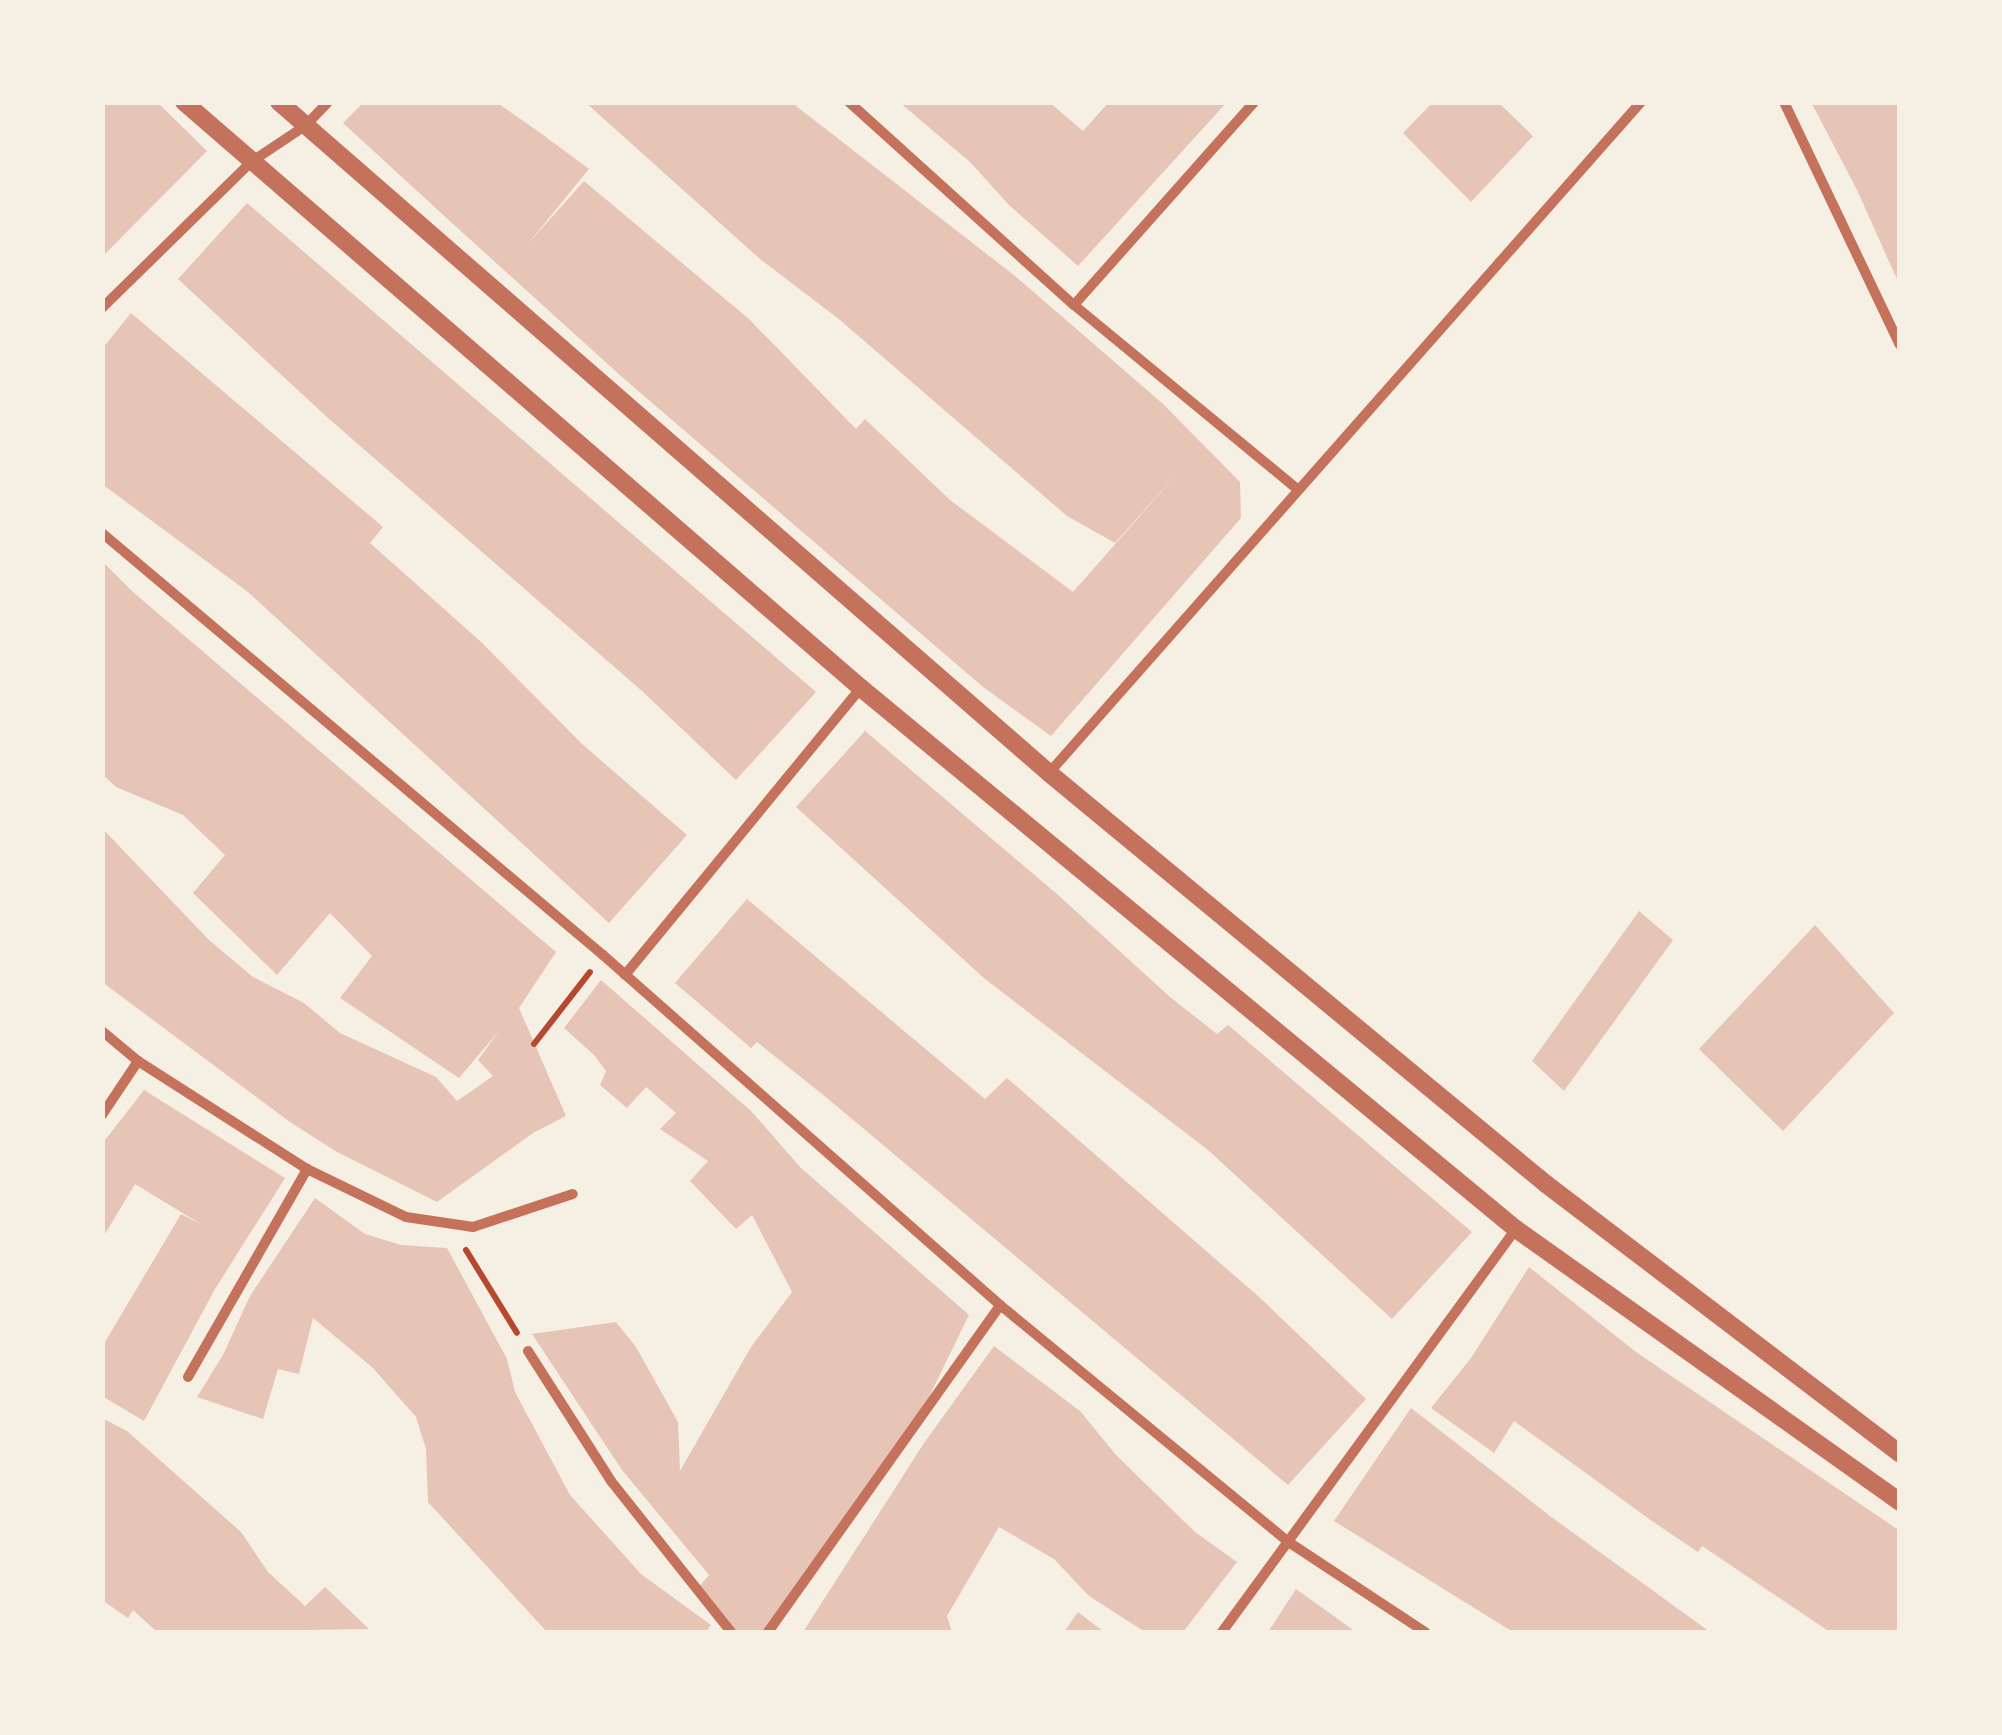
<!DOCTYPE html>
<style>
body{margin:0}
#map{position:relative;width:2002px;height:1735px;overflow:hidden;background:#f6efe4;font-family:"PT Sans",sans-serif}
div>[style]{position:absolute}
.building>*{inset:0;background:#e6c5b7}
.path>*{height:6px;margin:-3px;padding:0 3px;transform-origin:3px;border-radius:3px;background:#b5482f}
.minor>*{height:10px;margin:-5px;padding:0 5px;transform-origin:5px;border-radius:5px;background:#c5725c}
.tertiary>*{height:18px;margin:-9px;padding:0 9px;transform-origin:9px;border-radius:9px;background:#c5725c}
span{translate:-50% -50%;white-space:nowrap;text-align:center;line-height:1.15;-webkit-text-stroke:8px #f6efe4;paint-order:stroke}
.frame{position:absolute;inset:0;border:105px solid #f6efe4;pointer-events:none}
</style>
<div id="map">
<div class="building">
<i style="clip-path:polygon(102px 102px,157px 102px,207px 151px,102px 257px)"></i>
<i style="clip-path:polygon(364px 102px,496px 102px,539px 132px,589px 169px,527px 245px,584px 181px,749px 319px,856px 429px,865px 419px,950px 500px,1073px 592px,1184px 466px,1115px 543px,1067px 516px,840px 320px,760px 259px,585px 102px,791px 102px,1015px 276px,1162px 403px,1240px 482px,1241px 518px,1051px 736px,983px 687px,622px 377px,452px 223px,343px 123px)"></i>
<i style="clip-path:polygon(899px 102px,1049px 102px,1083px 131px,1109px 102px,1227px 102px,1078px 266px,1009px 205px,970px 162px)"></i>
<i style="clip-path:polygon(1433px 102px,1498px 102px,1533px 136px,1471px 202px,1403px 133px)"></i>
<i style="clip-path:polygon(1811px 102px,1900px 102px,1900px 286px,1857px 190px)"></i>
<i style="clip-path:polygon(247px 203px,816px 692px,736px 780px,642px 691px,328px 418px,178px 279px)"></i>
<i style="clip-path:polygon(131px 313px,383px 527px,370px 543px,480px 641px,582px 744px,687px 835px,609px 923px,248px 592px,102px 484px,102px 349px)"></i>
<i style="clip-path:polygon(102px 561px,133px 592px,556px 952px,519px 1008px,566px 1116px,533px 1133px,437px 1202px,337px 1152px,290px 1122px,102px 982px,102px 828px,209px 940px,253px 977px,304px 1003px,340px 1033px,436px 1077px,457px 1101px,493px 1076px,478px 1060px,499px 1031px,459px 1078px,340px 998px,372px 956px,330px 913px,277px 975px,193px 893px,225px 855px,183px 815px,116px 787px,102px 774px)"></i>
<i style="clip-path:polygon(865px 731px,1057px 894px,1170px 997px,1217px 1034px,1228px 1025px,1472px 1232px,1392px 1319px,1208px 1150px,985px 979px,796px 807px)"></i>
<i style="clip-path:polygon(747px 899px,985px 1099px,1007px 1078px,1258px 1296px,1366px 1399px,1288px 1485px,827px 1098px,757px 1042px,751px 1048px,675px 983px)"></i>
<i style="clip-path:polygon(1639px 911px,1673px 940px,1564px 1091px,1532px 1061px)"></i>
<i style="clip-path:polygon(1815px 925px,1894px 1013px,1783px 1131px,1699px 1049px)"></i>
<i style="clip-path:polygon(601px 980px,751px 1111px,801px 1168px,969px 1315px,924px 1407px,765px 1632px,733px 1632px,698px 1588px,709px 1575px,622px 1470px,532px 1334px,616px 1322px,636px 1347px,678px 1422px,680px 1471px,751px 1347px,792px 1292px,752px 1215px,736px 1229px,690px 1181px,708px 1161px,660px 1129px,676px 1113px,646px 1087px,627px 1108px,600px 1085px,606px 1071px,594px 1055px,564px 1028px)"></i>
<i style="clip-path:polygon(144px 1090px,285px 1178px,215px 1289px,144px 1421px,102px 1396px,102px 1347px,181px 1214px,202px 1225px,135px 1184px,102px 1239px,102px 1144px)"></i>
<i style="clip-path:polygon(315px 1198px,365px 1234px,401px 1245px,447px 1248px,507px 1359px,515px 1392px,570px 1495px,641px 1574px,711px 1625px,706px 1632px,547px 1632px,428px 1502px,426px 1449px,416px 1417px,373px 1368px,313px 1318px,299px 1374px,278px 1369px,263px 1419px,197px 1397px,223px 1355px,250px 1296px)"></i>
<i style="clip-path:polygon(1529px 1267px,1636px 1352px,1900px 1531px,1900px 1632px,1830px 1632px,1702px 1546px,1698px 1552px,1652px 1521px,1514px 1421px,1494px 1453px,1431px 1408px,1471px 1358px)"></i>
<i style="clip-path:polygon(994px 1346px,1080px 1411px,1116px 1455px,1195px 1532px,1237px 1562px,1183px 1632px,1145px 1632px,1089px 1596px,1054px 1559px,999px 1527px,947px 1616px,952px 1632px,803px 1632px,924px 1443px)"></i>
<i style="clip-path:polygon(1411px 1408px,1550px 1516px,1710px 1632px,1513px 1632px,1334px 1521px)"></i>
<i style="clip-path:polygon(102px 1418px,127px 1431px,241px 1532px,268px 1572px,305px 1606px,325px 1587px,369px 1629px,157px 1632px,133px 1610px,128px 1618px,102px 1600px)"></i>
<i style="clip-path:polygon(1296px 1589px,1356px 1632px,1268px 1632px)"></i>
<i style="clip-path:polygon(1078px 1612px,1104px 1632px,1064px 1632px)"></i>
</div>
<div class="path">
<i style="left:534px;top:1044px;width:91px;rotate:-52.1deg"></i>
<i style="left:466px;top:1250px;width:97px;rotate:58.4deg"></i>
</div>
<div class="minor">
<i style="left:849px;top:102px;width:303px;rotate:42.1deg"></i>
<i style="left:1074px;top:305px;width:289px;rotate:39.5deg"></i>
<i style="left:1784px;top:102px;width:269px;rotate:64.5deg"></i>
<i style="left:1074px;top:305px;width:271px;rotate:-48.4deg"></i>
<i style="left:102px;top:308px;width:209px;rotate:-44.4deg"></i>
<i style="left:251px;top:162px;width:65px;rotate:-33.7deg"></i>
<i style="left:305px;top:126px;width:33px;rotate:-46deg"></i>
<i style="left:102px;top:533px;width:655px;rotate:40.11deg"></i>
<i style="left:603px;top:955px;width:529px;rotate:41.4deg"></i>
<i style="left:1000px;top:1305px;width:375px;rotate:39.4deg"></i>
<i style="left:1290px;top:1543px;width:162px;rotate:33.4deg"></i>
<i style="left:1049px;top:773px;width:895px;rotate:-48.58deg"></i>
<i style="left:625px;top:975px;width:372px;rotate:-50.6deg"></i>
<i style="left:102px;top:1031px;width:47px;rotate:39.8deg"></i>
<i style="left:138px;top:1061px;width:201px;rotate:32.6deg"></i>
<i style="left:307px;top:1169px;width:110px;rotate:25.9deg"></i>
<i style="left:406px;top:1217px;width:68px;rotate:8.5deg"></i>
<i style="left:473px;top:1227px;width:105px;rotate:-18.3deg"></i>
<i style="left:102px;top:1115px;width:65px;rotate:-56.3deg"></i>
<i style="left:528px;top:1351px;width:154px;rotate:57.4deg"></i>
<i style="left:611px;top:1481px;width:193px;rotate:51.5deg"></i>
<i style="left:188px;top:1377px;width:240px;rotate:-60.2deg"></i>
<i style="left:768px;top:1632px;width:401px;rotate:-54.6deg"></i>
<i style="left:1222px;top:1632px;width:499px;rotate:-53.9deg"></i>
</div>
<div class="tertiary">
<i style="left:184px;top:102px;width:895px;rotate:40.88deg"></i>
<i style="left:861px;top:688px;width:850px;rotate:39.56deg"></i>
<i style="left:1516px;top:1229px;width:471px;rotate:35.4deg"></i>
<i style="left:279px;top:102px;width:1021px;rotate:41.07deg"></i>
<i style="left:1049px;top:773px;width:645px;rotate:39.59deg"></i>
<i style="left:1546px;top:1184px;width:445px;rotate:37.3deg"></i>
</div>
<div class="frame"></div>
</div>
